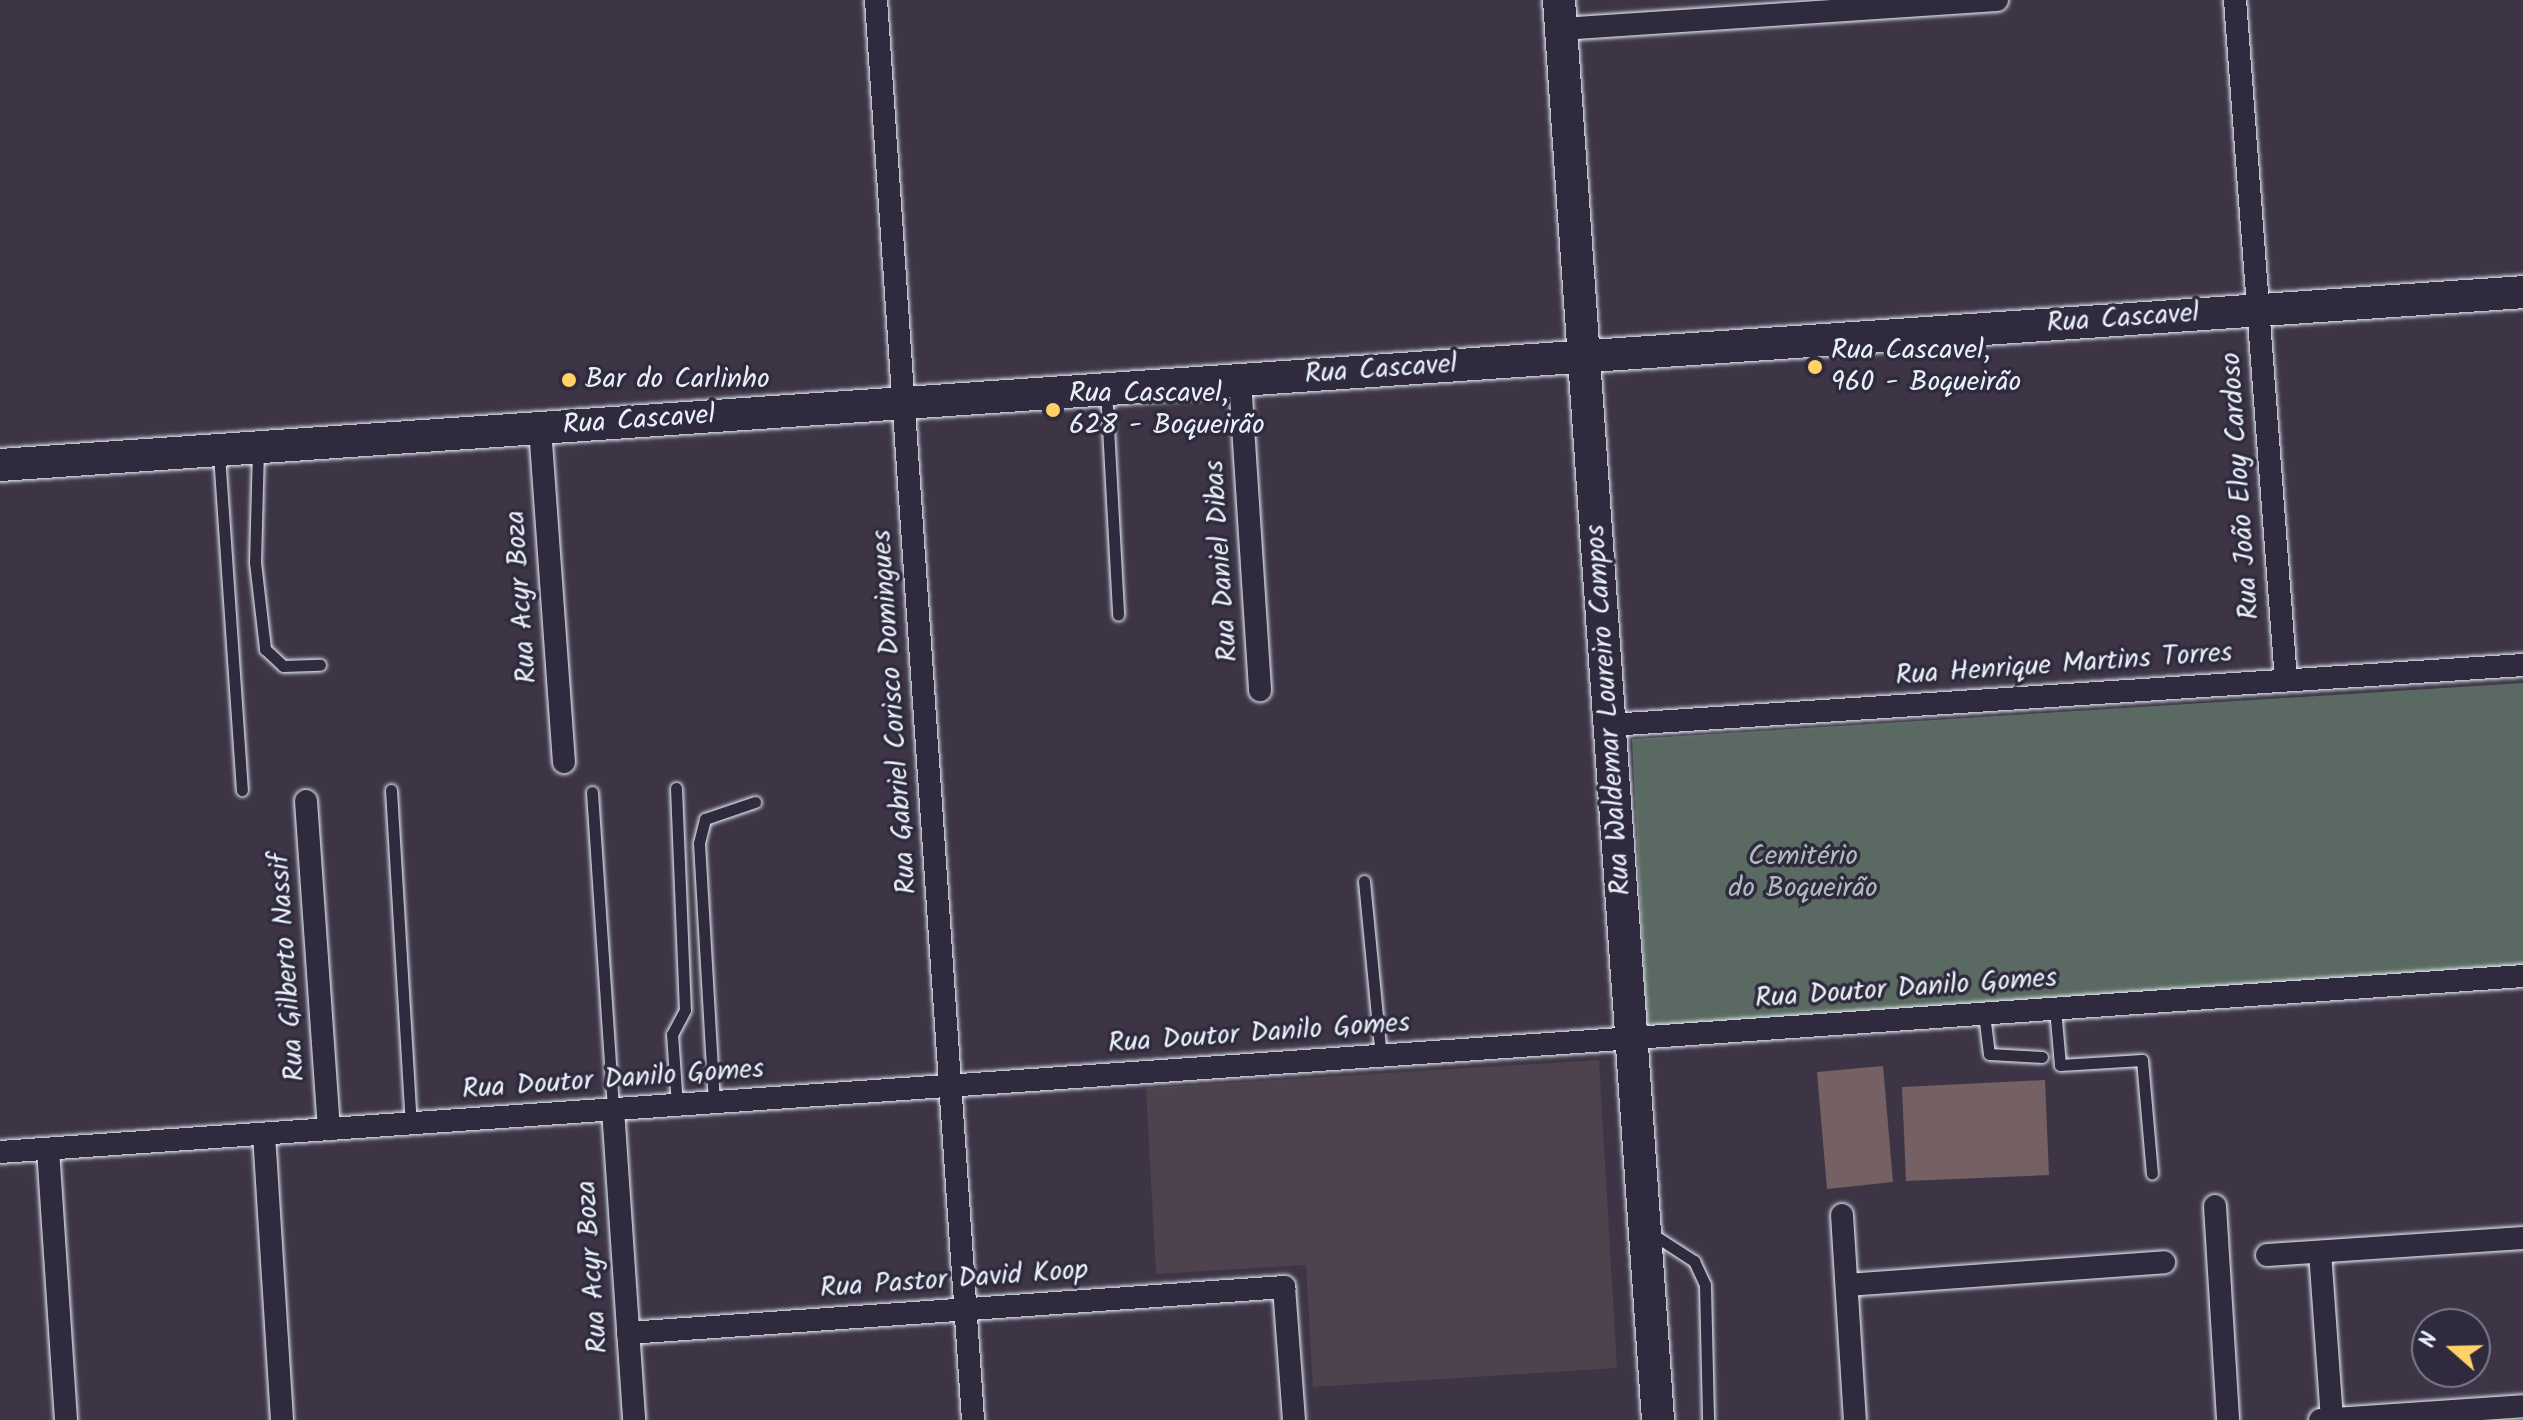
<!DOCTYPE html>
<meta charset="utf-8">
<style>
body{margin:0}
#map{position:relative;width:2523px;height:1420px;overflow:hidden;background:#3d3545;font-family:Kalam,sans-serif}
div>[style]{position:absolute}
.built>*{inset:0;background:#4e424e}
.green>*{inset:0;background:#5a6a62}
.building>*{inset:0;background:#756063}
.roads{filter:drop-shadow(0 0 2px #e8f1f8) drop-shadow(0 0 2px #e8f1f8)}
.lane>*{height:11px;margin:-5.5px;padding:0 5.5px;transform-origin:5.5px;border-radius:5.5px;background:#2f2a3d}
.street>*{height:22px;margin:-11px;padding:0 11px;transform-origin:11px;border-radius:11px;background:#2f2a3d}
.secondary>*{height:32px;margin:-16px;padding:0 16px;transform-origin:16px;border-radius:16px;background:#2f2a3d}
.dots>*{width:22px;height:22px;translate:-50% -50%;box-sizing:border-box;border:4px solid #2f2a3d;border-radius:50%}
span{translate:-50% -50%;white-space:nowrap;text-align:center;line-height:1.15;-webkit-text-stroke:7px #2f2a3d;paint-order:stroke}
.street-label{font-size:28px;color:#e8f1f8}
.poi-label{font-size:28px;color:#e8f1f8}
.left{translate:0 -50%;text-align:left}
.park-label{font-size:28px;color:#afbbbc}
.north{position:absolute;left:2411px;top:1308px;width:80px;height:80px;box-sizing:border-box;background:#2f2a3d;border:2px solid #797a88;border-radius:50%;rotate:290deg;font-size:22px;font-weight:700;line-height:32px;text-align:center;color:#e8f1f8}
.north::after{content:'';display:block;margin:auto;width:28px;height:36px;background:#ffd166;clip-path:polygon(50% 0,100% 100%,50% 72%,0 100%)}
</style>
<div id="map">
<div class="built">
<i style="clip-path:polygon(1599px 1060px,1617px 1368px,1313px 1387px,1306px 1265px,1156px 1274px,1146px 1088px)"></i>
</div>
<div class="green">
<i style="clip-path:polygon(2523px 683px,2523px 969px,1647px 1028px,1632px 739px)"></i>
</div>
<div class="building">
<i style="clip-path:polygon(1883px 1066px,1893px 1182px,1827px 1189px,1817px 1072px)"></i>
<i style="clip-path:polygon(2045px 1080px,2049px 1175px,1906px 1181px,1902px 1087px)"></i>
</div>
<div class="roads">
<div class="lane">
<i style="left:1106px;top:390px;width:225px;rotate:86.9deg"></i>
<i style="left:258px;top:449px;width:113px;rotate:91.5deg"></i>
<i style="left:255px;top:562px;width:88px;rotate:83.4deg"></i>
<i style="left:265px;top:649px;width:25px;rotate:43deg"></i>
<i style="left:283px;top:666px;width:37px;rotate:-2deg"></i>
<i style="left:219px;top:454px;width:337px;rotate:86.1deg"></i>
<i style="left:676px;top:788px;width:222px;rotate:87.7deg"></i>
<i style="left:685px;top:1010px;width:27px;rotate:118deg"></i>
<i style="left:672px;top:1034px;width:71px;rotate:86deg"></i>
<i style="left:391px;top:790px;width:335px;rotate:86.6deg"></i>
<i style="left:592px;top:792px;width:318px;rotate:86.2deg"></i>
<i style="left:1364px;top:881px;width:176px;rotate:84.5deg"></i>
<i style="left:2055px;top:1008px;width:57px;rotate:85deg"></i>
<i style="left:2060px;top:1065px;width:82px;rotate:-3.5deg"></i>
<i style="left:2142px;top:1060px;width:114px;rotate:85deg"></i>
<i style="left:1984px;top:1014px;width:40px;rotate:82.9deg"></i>
<i style="left:1989px;top:1054px;width:53px;rotate:3.2deg"></i>
<i style="left:714px;top:1103px;width:260px;rotate:-93.3deg"></i>
<i style="left:699px;top:843px;width:25px;rotate:-76deg"></i>
<i style="left:705px;top:819px;width:53px;rotate:-18.8deg"></i>
<i style="left:1649px;top:1232px;width:54px;rotate:32.8deg"></i>
<i style="left:1694px;top:1261px;width:26px;rotate:65deg"></i>
<i style="left:1705px;top:1285px;width:135px;rotate:88.7deg"></i>
</div>
<div class="street">
<i style="left:876px;top:0;width:1423px;rotate:86.09deg"></i>
<i style="left:2235px;top:0;width:682px;rotate:85.71deg"></i>
<i style="left:1561px;top:29px;width:437px;rotate:-3.8deg"></i>
<i style="left:1240px;top:380px;width:311px;rotate:86.3deg"></i>
<i style="left:540px;top:428px;width:335px;rotate:85.9deg"></i>
<i style="left:1610px;top:725px;width:915px;rotate:-3.76deg"></i>
<i style="left:306px;top:801px;width:329px;rotate:86deg"></i>
<i style="left:613px;top:1109px;width:312px;rotate:86.1deg"></i>
<i style="left:264px;top:1134px;width:287px;rotate:86.4deg"></i>
<i style="left:48px;top:1149px;width:272px;rotate:86.2deg"></i>
<i style="left:0;top:1152px;width:2529px;rotate:-3.99deg"></i>
<i style="left:2215px;top:1206px;width:214px;rotate:86.5deg"></i>
<i style="left:1842px;top:1215px;width:205px;rotate:86.4deg"></i>
<i style="left:2320px;top:1252px;width:167px;rotate:85.9deg"></i>
<i style="left:2267px;top:1255px;width:257px;rotate:-3.8deg"></i>
<i style="left:1847px;top:1285px;width:318px;rotate:-4.1deg"></i>
<i style="left:628px;top:1333px;width:658px;rotate:-4.01deg"></i>
<i style="left:1284px;top:1287px;width:133px;rotate:85.7deg"></i>
<i style="left:2320px;top:1420px;width:203px;rotate:-3.9deg"></i>
</div>
<div class="secondary">
<i style="left:1559px;top:0;width:1423px;rotate:86.01deg"></i>
<i style="left:0;top:465px;width:2529px;rotate:-3.92deg"></i>
</div>
</div>
<div class="dots">
<i style="left:1815px;top:367px;background:#ffd166"></i>
<i style="left:569px;top:380px;background:#ffd166"></i>
<i style="left:1053px;top:410px;background:#ffd166"></i>
</div>
<div class="street-label">
<span style="left:2123px;top:319px;rotate:-4deg">Rua Cascavel</span>
<span style="left:1381px;top:370px;rotate:-4deg">Rua Cascavel</span>
<span style="left:639px;top:421px;rotate:-4deg">Rua Cascavel</span>
<span style="left:2241px;top:486px;rotate:-94deg">Rua João Eloy Cardoso</span>
<span style="left:1222px;top:561px;rotate:-94deg">Rua Daniel Dibas</span>
<span style="left:522px;top:597px;rotate:-94deg">Rua Acyr Boza</span>
<span style="left:2064px;top:665px;rotate:-4deg">Rua Henrique Martins Torres</span>
<span style="left:1609px;top:710px;rotate:-94deg">Rua Waldemar Loureiro Campos</span>
<span style="left:895px;top:712px;rotate:-94deg">Rua Gabriel Corisco Domingues</span>
<span style="left:288px;top:967px;rotate:-94deg">Rua Gilberto Nassif</span>
<span style="left:1906px;top:989px;rotate:-4deg">Rua Doutor Danilo Gomes</span>
<span style="left:1259px;top:1034px;rotate:-4deg">Rua Doutor Danilo Gomes</span>
<span style="left:613px;top:1080px;rotate:-4deg">Rua Doutor Danilo Gomes</span>
<span style="left:593px;top:1267px;rotate:-94deg">Rua Acyr Boza</span>
<span style="left:954px;top:1280px;rotate:-4deg">Rua Pastor David Koop</span>
</div>
<div class="poi-label">
<span class="left" style="left:1831px;top:367px">Rua Cascavel,<br>960 - Boqueirão</span>
<span class="left" style="left:585px;top:380px">Bar do Carlinho</span>
<span class="left" style="left:1069px;top:410px">Rua Cascavel,<br>628 - Boqueirão</span>
</div>
<div class="park-label">
<span style="left:1803px;top:873px">Cemitério<br>do Boqueirão</span>
</div>
<div class="north">N</div>
</div>
